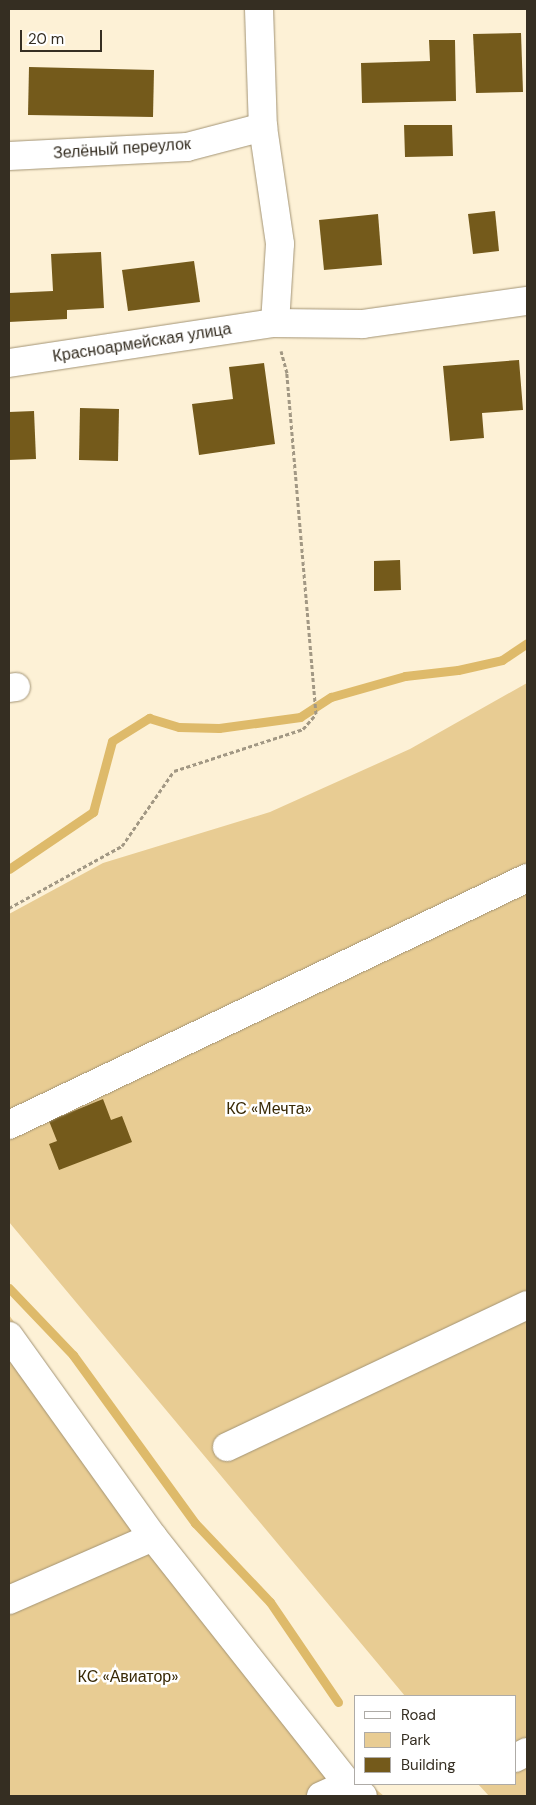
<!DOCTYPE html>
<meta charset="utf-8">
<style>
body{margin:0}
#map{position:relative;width:536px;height:1805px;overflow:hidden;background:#fdf1d6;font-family:"DM Sans",sans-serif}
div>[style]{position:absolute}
.green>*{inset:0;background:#e8cc93}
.stream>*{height:9px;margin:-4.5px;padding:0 4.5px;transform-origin:4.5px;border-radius:4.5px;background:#deba6a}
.building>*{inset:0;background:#745a1b}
.path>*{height:3px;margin-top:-1.5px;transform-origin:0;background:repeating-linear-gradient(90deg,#a29884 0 4px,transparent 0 6.5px)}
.roads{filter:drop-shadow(0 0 1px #a39475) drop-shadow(0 0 1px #a39475)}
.minor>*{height:28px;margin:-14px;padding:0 14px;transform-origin:14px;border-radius:14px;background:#fff}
span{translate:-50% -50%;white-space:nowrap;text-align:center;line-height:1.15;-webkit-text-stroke:5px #fff;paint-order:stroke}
.street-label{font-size:16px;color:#352e22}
.park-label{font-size:16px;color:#382905}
.frame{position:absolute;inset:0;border:10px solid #352e22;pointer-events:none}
.legend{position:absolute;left:354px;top:1695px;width:162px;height:90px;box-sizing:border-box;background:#fff;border:1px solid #aeaba7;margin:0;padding:6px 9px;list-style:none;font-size:15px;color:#352e22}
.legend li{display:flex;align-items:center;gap:10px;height:25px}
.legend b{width:25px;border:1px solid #aeaba7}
.scale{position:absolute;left:20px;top:30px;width:82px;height:22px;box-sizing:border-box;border:2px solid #352e22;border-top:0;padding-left:6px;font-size:15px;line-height:18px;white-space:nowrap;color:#352e22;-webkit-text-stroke:4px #fff;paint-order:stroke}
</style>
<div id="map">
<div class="green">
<i style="clip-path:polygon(527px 683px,527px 1796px,489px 1796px,478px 1784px,515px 1784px,515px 1696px,405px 1696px,9px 1222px,9px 914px,103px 863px,270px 812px,410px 749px)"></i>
<i style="clip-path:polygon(9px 1315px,165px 1530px,355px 1772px,384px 1796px,9px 1796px)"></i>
</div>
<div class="stream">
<i style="left:9px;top:869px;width:102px;rotate:-34.2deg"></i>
<i style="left:93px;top:812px;width:73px;rotate:-75deg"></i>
<i style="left:112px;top:741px;width:44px;rotate:-31.9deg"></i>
<i style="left:149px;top:718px;width:31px;rotate:17deg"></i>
<i style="left:179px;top:727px;width:40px;rotate:1.4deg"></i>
<i style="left:219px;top:728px;width:82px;rotate:-7.7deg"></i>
<i style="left:300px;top:717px;width:37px;rotate:-33deg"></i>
<i style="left:331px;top:697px;width:77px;rotate:-15.8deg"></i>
<i style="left:405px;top:676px;width:53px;rotate:-6.5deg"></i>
<i style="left:458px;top:670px;width:45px;rotate:-12.8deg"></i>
<i style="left:502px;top:660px;width:30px;rotate:-34deg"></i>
<i style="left:9px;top:1288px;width:93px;rotate:46.3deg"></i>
<i style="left:73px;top:1355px;width:208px;rotate:54deg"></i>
<i style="left:195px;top:1523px;width:109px;rotate:46.5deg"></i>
<i style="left:270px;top:1602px;width:121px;rotate:55.8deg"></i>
</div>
<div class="building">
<i style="clip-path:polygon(521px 33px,523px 92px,476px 93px,473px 34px)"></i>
<i style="clip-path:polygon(429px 40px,455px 40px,456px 101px,362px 103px,361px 63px,430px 61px)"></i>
<i style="clip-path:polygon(29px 67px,154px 70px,153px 117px,28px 115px)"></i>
<i style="clip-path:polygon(404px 125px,452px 125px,453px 156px,405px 157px)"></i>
<i style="clip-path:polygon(495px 211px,499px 251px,473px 254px,468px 214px)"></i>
<i style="clip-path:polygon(378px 214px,382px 265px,324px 270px,319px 220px)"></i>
<i style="clip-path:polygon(101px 252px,104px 308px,67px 310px,67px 319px,9px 322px,9px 293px,53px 291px,51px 254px)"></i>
<i style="clip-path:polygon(194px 261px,200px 302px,128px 311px,122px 270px)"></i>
<i style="clip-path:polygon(519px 360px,523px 410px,482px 413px,484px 438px,450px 441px,443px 366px)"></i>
<i style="clip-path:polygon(264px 363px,275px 444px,199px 455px,192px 404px,233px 399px,229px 367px)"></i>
<i style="clip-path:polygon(80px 408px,119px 409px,118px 461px,79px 460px)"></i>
<i style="clip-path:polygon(34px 411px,36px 459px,9px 460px,9px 412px)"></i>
<i style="clip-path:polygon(400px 560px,401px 590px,374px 591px,374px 561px)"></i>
<i style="clip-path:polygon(103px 1099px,111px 1120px,122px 1116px,132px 1142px,59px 1170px,49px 1144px,57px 1141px,49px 1121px)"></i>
</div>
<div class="path">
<i style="left:9px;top:908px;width:129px;rotate:-28.8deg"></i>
<i style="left:122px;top:846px;width:91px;rotate:-55.3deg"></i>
<i style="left:174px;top:771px;width:136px;rotate:-18deg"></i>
<i style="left:303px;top:729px;width:20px;rotate:-49deg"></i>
<i style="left:316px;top:714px;width:342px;rotate:-94.9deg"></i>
<i style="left:287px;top:373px;width:23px;rotate:-105deg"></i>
</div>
<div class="roads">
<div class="minor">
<i style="left:259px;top:9px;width:118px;rotate:88.1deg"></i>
<i style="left:263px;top:127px;width:118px;rotate:81.7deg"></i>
<i style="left:280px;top:244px;width:79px;rotate:93.6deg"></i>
<i style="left:9px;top:156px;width:178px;rotate:-2.9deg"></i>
<i style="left:187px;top:147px;width:79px;rotate:-14.7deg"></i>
<i style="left:9px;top:363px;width:269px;rotate:-8.6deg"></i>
<i style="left:275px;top:323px;width:88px;rotate:0.7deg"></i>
<i style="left:363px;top:324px;width:166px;rotate:-8deg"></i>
<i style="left:9px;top:688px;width:7px;rotate:-8deg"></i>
<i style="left:9px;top:1125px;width:574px;rotate:-25.49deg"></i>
<i style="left:9px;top:1336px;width:247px;rotate:54.4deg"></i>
<i style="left:153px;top:1537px;width:315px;rotate:51.7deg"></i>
<i style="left:348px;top:1784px;width:19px;rotate:39deg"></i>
<i style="left:227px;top:1447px;width:332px;rotate:-25.3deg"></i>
<i style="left:9px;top:1600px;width:157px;rotate:-23.6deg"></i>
<i style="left:515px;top:1758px;width:13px;rotate:-27deg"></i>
<i style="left:321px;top:1796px;width:30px;rotate:-24deg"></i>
</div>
</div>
<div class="street-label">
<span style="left:122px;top:149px;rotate:-4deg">Зелёный переулок</span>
<span style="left:142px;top:343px;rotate:-9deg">Красноармейская улица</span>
</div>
<div class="park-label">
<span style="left:269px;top:1109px">КС «Мечта»</span>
<span style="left:128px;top:1677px">КС «Авиатор»</span>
</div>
<div class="frame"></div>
<ul class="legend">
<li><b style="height:6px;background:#fff"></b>Road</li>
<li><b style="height:14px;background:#e8cc93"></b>Park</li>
<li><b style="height:14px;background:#745a1b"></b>Building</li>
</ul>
<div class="scale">20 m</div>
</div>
